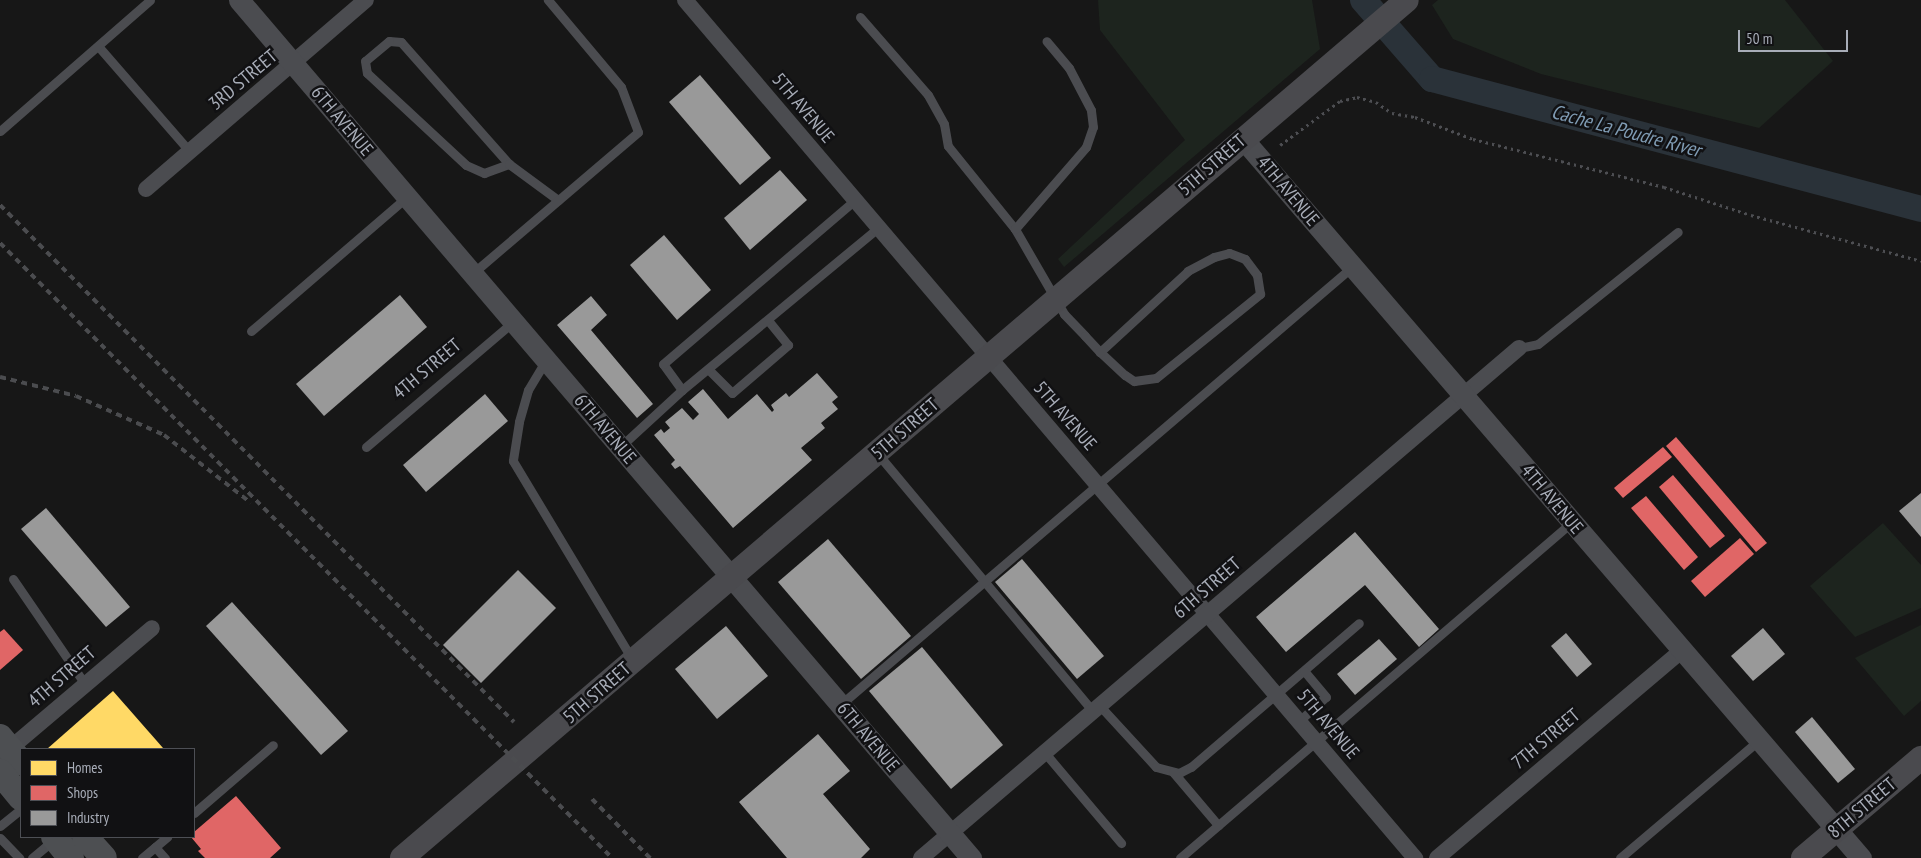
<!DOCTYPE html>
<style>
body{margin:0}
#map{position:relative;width:1921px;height:858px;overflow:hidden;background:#171717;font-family:"PT Sans Narrow",sans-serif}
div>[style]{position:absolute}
.green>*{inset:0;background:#1d241e}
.homes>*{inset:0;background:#ffd966}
.shops>*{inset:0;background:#e06666}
.industry>*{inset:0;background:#999}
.river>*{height:26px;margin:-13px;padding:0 13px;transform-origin:13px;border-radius:13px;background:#2a3239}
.path>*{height:2.5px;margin-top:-1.25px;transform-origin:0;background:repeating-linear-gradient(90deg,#4d4e52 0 2.5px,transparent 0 6.5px)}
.service>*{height:9px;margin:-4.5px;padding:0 4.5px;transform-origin:4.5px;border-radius:4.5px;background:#4b4c50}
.minor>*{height:16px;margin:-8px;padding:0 8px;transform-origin:8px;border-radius:8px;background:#4b4c50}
.tertiary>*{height:21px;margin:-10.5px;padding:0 10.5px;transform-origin:10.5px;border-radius:10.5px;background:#4b4c50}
.secondary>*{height:24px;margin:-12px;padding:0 12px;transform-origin:12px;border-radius:12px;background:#4a4a4e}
.primary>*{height:26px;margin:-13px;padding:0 13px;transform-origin:13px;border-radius:13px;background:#4d4f52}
.rail>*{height:4px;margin-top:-2px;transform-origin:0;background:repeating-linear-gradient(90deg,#4b4c4f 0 6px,transparent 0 11px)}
span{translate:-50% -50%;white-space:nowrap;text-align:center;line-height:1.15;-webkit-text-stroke:5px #111113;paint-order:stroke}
.street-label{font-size:19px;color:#a8adb8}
.water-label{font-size:20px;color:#7f9bb3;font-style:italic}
.legend{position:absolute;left:20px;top:748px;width:175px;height:90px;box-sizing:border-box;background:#111113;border:1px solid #4d4f55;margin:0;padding:6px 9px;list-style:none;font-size:15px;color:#a8adb8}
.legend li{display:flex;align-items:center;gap:10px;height:25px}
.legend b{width:25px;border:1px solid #4d4f55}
.scale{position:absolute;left:1738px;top:30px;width:110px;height:22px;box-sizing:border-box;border:2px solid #a8adb8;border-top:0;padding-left:6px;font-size:15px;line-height:18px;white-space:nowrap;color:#a8adb8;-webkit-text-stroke:4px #111113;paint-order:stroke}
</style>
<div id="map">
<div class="green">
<i style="clip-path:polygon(1098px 0,1312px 0,1320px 49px,1064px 267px,1058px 259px,1185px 140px,1100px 30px)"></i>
<i style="clip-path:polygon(1438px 0,1785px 0,1833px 61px,1759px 128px,1541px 74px,1453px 39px,1432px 5px)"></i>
<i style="clip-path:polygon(1883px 523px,1921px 565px,1921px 608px,1855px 637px,1810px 586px)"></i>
<i style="clip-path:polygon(1921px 625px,1921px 701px,1904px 716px,1855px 658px)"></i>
</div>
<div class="homes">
<i style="clip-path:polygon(113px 691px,163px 748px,47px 749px)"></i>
</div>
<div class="shops">
<i style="clip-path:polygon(1676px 437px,1767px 543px,1756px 552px,1666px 446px)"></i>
<i style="clip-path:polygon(1663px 447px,1672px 457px,1623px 498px,1614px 488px)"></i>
<i style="clip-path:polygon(1673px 475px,1725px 536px,1710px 548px,1659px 487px)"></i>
<i style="clip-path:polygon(1646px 496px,1698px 557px,1684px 570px,1631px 508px)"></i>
<i style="clip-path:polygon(1740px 538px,1754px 554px,1705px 597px,1691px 581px)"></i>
<i style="clip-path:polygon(4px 629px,23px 650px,0 670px,0 632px)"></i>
<i style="clip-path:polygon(236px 796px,281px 848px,270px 858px,205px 858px,198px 851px,201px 849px,191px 837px,194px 832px)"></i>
</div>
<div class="industry">
<i style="clip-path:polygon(700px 75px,771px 158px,740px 185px,669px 102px)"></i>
<i style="clip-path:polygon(780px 170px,807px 200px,750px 250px,724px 218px)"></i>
<i style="clip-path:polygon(664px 235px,711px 290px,677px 320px,630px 265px)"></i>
<i style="clip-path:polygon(400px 295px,427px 327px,324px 416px,296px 384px)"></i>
<i style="clip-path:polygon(591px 296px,607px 315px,591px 330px,653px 404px,637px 418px,557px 325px)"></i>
<i style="clip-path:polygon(817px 373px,838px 397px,832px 402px,838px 409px,821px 423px,825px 428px,801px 448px,812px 460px,733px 528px,680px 466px,675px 469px,671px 464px,675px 460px,654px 435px,661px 429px,664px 433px,670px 428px,665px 422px,682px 408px,693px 420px,699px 414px,688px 402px,703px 389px,728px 419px,757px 394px,772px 412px,774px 410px,771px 405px,786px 393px,789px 397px)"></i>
<i style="clip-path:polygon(485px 394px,508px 421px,426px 492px,403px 465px)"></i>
<i style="clip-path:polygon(1921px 493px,1921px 537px,1899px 511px)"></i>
<i style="clip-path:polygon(46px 508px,130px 607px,106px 627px,21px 529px)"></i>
<i style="clip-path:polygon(1355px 532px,1439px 629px,1419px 647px,1365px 585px,1286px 652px,1256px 617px)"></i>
<i style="clip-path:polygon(828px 539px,911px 636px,861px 679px,778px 582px)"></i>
<i style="clip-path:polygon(1022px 559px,1104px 656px,1077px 679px,995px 582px)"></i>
<i style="clip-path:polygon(518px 570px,556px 608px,481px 683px,443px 645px)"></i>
<i style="clip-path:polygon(232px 602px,348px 731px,321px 755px,206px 626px)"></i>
<i style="clip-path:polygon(726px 626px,768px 676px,717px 719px,675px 669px)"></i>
<i style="clip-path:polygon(1763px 628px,1785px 654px,1753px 681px,1731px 656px)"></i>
<i style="clip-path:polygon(1566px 633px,1592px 664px,1577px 677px,1551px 646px)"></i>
<i style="clip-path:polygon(1379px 639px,1397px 659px,1355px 695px,1337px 674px)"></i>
<i style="clip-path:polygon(922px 647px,1003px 745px,951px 789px,869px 691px)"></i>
<i style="clip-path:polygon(1812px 717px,1855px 769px,1838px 783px,1795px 732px)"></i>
<i style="clip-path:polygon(818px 734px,850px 771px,823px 794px,870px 849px,861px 858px,787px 858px,739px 802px)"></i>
</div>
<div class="river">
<i style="left:1363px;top:0;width:105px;rotate:48.9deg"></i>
<i style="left:1432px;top:79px;width:506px;rotate:14.89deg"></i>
</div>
<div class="path">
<i style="left:1280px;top:145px;width:74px;rotate:-36.3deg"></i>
<i style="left:1340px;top:101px;width:17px;rotate:-13deg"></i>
<i style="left:1357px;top:97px;width:20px;rotate:15deg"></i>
<i style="left:1376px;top:102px;width:19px;rotate:35deg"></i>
<i style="left:1392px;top:113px;width:23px;rotate:10deg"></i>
<i style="left:1415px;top:117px;width:62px;rotate:20.8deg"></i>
<i style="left:1473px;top:139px;width:197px;rotate:14.1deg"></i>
<i style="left:1664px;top:187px;width:91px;rotate:17.8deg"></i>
<i style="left:1751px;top:215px;width:176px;rotate:15.1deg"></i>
</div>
<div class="service">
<i style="left:860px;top:17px;width:103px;rotate:48.9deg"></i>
<i style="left:928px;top:95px;width:33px;rotate:61deg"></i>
<i style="left:944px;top:124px;width:22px;rotate:80deg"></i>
<i style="left:948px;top:146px;width:107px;rotate:51.1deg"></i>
<i style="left:1015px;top:229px;width:98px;rotate:60deg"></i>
<i style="left:1064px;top:314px;width:30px;rotate:46deg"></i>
<i style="left:1085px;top:336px;width:22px;rotate:47deg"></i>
<i style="left:1100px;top:352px;width:34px;rotate:43deg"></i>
<i style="left:1125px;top:375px;width:11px;rotate:34deg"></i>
<i style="left:1134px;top:381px;width:22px;rotate:-8deg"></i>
<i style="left:1156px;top:378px;width:134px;rotate:-38.9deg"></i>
<i style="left:1260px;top:294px;width:19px;rotate:-99deg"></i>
<i style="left:1257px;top:275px;width:20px;rotate:-127deg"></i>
<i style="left:1245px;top:259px;width:17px;rotate:-159deg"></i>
<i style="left:1229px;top:253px;width:16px;rotate:165deg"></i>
<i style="left:1214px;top:257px;width:30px;rotate:152deg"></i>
<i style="left:1188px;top:271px;width:120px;rotate:137.4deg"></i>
<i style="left:98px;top:46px;width:140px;rotate:49deg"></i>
<i style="left:0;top:131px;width:199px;rotate:-41.1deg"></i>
<i style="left:509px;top:164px;width:163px;rotate:-131.5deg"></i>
<i style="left:401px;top:42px;width:12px;rotate:-175deg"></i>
<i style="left:389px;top:41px;width:31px;rotate:140deg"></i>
<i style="left:365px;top:61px;width:12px;rotate:81deg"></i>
<i style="left:367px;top:73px;width:135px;rotate:42.9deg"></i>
<i style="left:466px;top:165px;width:20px;rotate:24deg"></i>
<i style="left:484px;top:173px;width:27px;rotate:-20deg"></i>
<i style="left:509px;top:164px;width:61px;rotate:36.3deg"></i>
<i style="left:1015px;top:229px;width:108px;rotate:-49.1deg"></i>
<i style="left:1086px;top:147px;width:21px;rotate:-71deg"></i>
<i style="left:1093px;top:127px;width:17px;rotate:-97deg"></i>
<i style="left:1091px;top:110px;width:47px;rotate:-117.6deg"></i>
<i style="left:1069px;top:68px;width:35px;rotate:-130deg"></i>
<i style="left:473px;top:273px;width:217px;rotate:-40.5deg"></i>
<i style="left:638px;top:132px;width:48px;rotate:-110.7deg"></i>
<i style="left:621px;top:87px;width:114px;rotate:-130deg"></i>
<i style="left:251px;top:331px;width:206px;rotate:-40.7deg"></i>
<i style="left:1519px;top:348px;width:19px;rotate:-12deg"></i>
<i style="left:1538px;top:344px;width:179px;rotate:-38.7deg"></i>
<i style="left:546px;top:360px;width:35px;rotate:121deg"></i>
<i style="left:528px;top:390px;width:33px;rotate:106deg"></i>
<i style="left:519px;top:422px;width:39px;rotate:99deg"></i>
<i style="left:513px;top:461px;width:231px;rotate:59deg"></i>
<i style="left:708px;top:369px;width:34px;rotate:45deg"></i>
<i style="left:732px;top:393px;width:74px;rotate:-40.6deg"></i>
<i style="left:788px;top:345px;width:32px;rotate:-129deg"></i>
<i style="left:682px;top:390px;width:32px;rotate:-126deg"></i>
<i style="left:663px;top:364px;width:253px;rotate:-40.5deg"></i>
<i style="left:366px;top:447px;width:193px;rotate:-40.4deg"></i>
<i style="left:620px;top:447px;width:84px;rotate:-42.6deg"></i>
<i style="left:682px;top:390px;width:254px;rotate:-39.6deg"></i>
<i style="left:877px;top:453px;width:336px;rotate:50.1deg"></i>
<i style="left:13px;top:579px;width:127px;rotate:55.6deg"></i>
<i style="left:840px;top:705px;width:674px;rotate:-40.55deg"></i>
<i style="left:1100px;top:706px;width:83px;rotate:47.4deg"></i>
<i style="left:1156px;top:767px;width:24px;rotate:15deg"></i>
<i style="left:1179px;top:773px;width:13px;rotate:-27deg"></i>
<i style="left:1191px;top:767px;width:221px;rotate:-40.6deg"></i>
<i style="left:1299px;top:721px;width:36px;rotate:-42deg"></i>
<i style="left:1326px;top:697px;width:34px;rotate:-130deg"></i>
<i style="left:1045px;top:753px;width:118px;rotate:49.8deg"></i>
<i style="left:1173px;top:772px;width:70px;rotate:49.7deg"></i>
<i style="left:194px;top:813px;width:104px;rotate:-40.7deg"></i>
<i style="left:0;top:826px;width:27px;rotate:-39deg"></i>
<i style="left:0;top:838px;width:28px;rotate:46deg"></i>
<i style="left:155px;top:847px;width:15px;rotate:48deg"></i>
<i style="left:32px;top:858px;width:30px;rotate:-40deg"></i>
<i style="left:142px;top:858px;width:33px;rotate:-40deg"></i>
<i style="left:1180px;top:858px;width:516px;rotate:-40.6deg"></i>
<i style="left:1620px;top:858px;width:182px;rotate:-40.3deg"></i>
</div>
<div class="minor">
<i style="left:685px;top:0;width:1127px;rotate:49.61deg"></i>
<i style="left:146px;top:189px;width:290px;rotate:-40.7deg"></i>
<i style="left:0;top:757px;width:199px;rotate:-40.3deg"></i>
<i style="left:921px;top:858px;width:786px;rotate:-40.46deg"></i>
<i style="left:1437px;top:858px;width:320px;rotate:-40.3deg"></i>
</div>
<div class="tertiary">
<i style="left:239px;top:0;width:1128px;rotate:49.53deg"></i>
<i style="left:1243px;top:139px;width:948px;rotate:49.32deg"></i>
</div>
<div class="secondary">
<i style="left:402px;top:858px;width:1321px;rotate:-40.49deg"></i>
<i style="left:1803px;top:858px;width:155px;rotate:-40.3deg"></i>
</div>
<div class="primary">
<i style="left:0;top:737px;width:33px;rotate:50deg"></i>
<i style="left:0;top:772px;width:33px;rotate:51deg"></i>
<i style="left:54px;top:837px;width:27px;rotate:51deg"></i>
<i style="left:85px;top:837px;width:28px;rotate:48deg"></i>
</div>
<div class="rail">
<i style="left:0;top:205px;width:729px;rotate:45.17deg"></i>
<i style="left:0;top:243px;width:868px;rotate:45.14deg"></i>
<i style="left:0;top:377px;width:78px;rotate:14deg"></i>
<i style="left:76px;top:396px;width:96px;rotate:23.9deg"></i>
<i style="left:164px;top:435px;width:110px;rotate:38deg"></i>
<i style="left:592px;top:799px;width:83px;rotate:45.5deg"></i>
</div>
<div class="street-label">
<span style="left:243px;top:80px;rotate:-40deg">3RD STREET</span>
<span style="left:803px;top:108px;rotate:50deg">5TH AVENUE</span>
<span style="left:342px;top:121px;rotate:50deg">6TH AVENUE</span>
<span style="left:1212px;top:165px;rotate:-41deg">5TH STREET</span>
<span style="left:1288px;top:191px;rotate:50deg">4TH AVENUE</span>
<span style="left:427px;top:369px;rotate:-40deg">4TH STREET</span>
<span style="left:1065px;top:416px;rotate:49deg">5TH AVENUE</span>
<span style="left:605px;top:429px;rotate:50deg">6TH AVENUE</span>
<span style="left:905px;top:429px;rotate:-41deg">5TH STREET</span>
<span style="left:1552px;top:499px;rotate:50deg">4TH AVENUE</span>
<span style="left:1207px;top:588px;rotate:-41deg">6TH STREET</span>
<span style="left:62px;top:677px;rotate:-41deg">4TH STREET</span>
<span style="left:597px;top:693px;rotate:-41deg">5TH STREET</span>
<span style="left:1328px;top:724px;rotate:50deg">5TH AVENUE</span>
<span style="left:868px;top:737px;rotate:50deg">6TH AVENUE</span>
<span style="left:1546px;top:739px;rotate:-40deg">7TH STREET</span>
<span style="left:1862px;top:808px;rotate:-40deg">8TH STREET</span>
</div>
<div class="water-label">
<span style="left:1626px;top:131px;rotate:15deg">Cache La Poudre River</span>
</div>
<ul class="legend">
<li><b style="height:14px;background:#ffd966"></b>Homes</li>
<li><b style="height:14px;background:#e06666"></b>Shops</li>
<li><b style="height:14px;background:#999"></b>Industry</li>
</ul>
<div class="scale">50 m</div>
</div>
